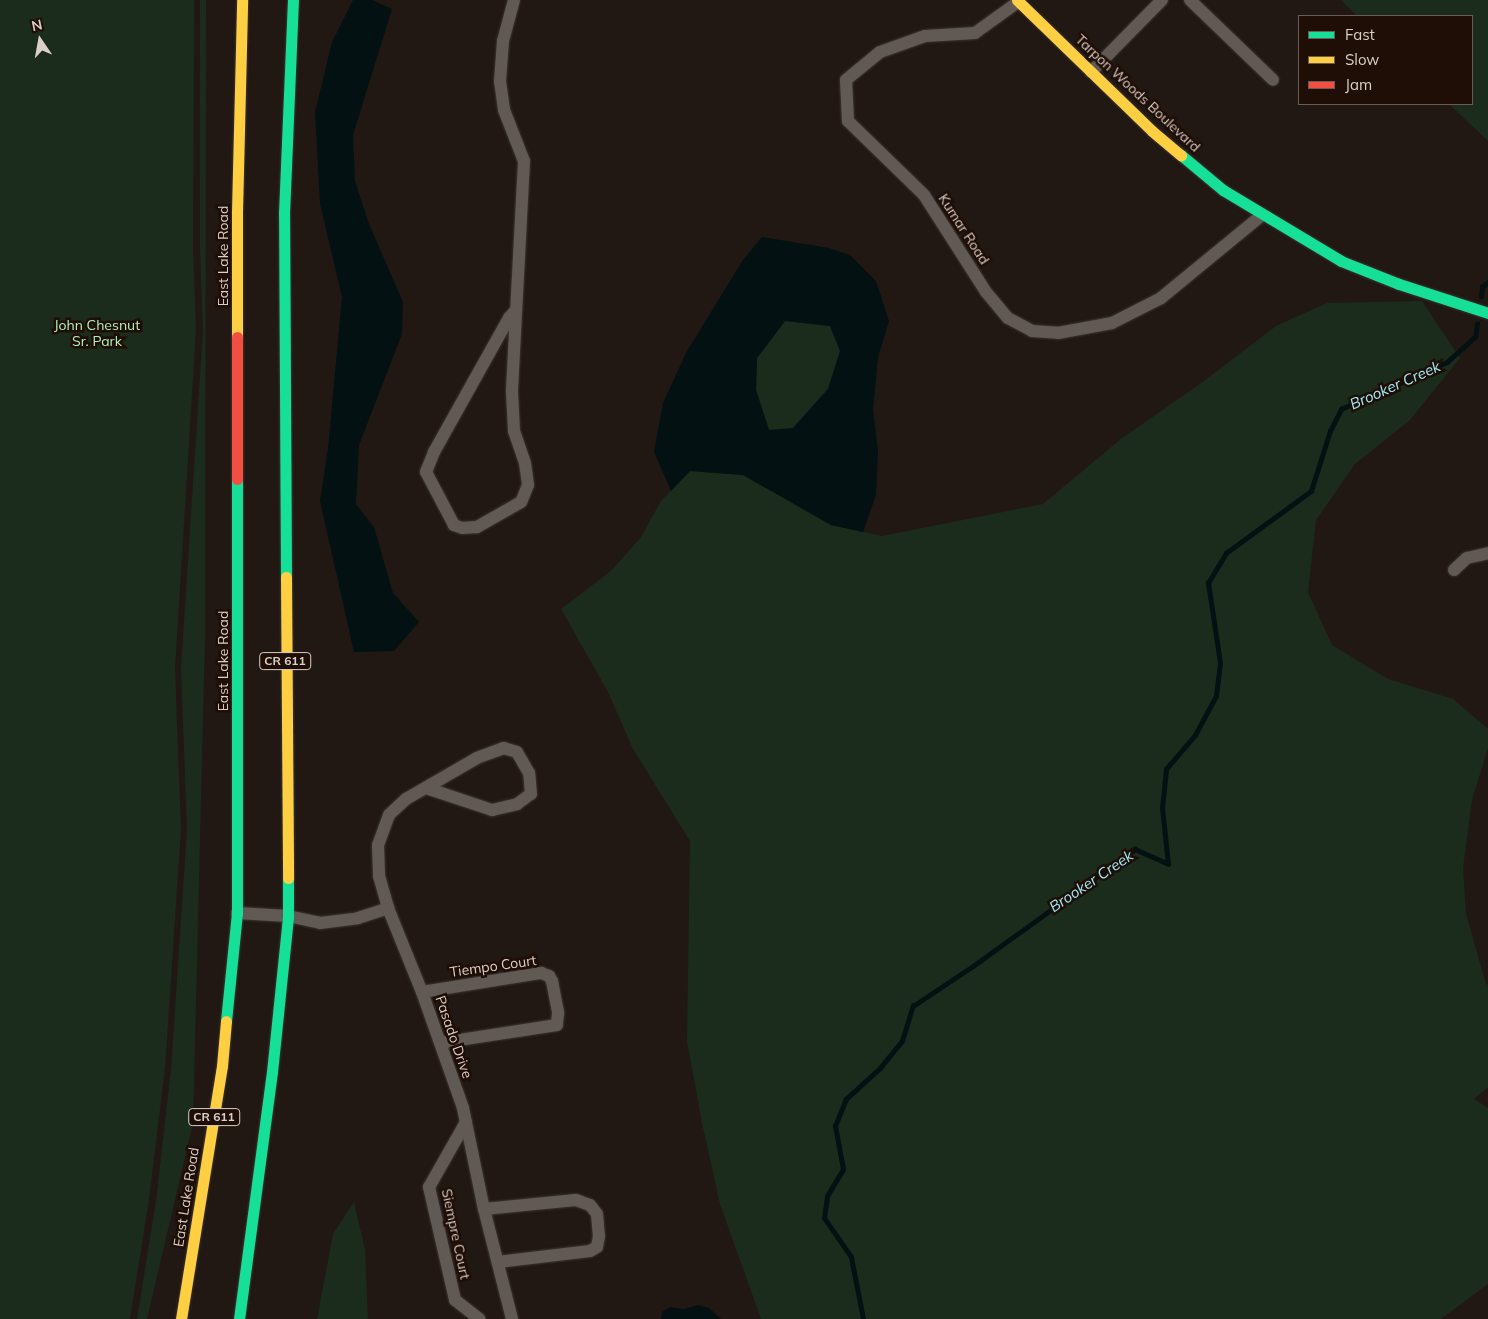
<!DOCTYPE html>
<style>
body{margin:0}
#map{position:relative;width:1488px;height:1319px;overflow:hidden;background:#211813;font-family:Mulish,sans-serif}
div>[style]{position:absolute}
.green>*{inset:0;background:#1b2c1c}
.water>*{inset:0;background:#031113}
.stream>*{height:4.5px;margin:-2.25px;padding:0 2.25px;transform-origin:2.25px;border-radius:2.25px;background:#031113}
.roads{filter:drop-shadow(0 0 1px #3c3531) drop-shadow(0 0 1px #3c3531)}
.street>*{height:12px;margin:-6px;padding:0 6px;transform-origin:6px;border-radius:6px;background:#605954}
.fast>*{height:11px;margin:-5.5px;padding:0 5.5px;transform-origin:5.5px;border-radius:5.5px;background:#16e098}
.slow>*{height:11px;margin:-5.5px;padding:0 5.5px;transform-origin:5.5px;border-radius:5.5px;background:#ffcf43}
.jam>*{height:11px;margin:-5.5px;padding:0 5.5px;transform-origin:5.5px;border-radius:5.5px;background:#f24e42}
span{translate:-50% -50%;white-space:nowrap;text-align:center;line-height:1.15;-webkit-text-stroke:5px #1e0e05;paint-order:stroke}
.shield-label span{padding:1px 4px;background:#1e0e05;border:1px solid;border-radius:4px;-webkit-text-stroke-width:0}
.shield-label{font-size:12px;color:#dbcfc9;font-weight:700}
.street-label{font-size:14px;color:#dbcfc9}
.park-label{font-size:14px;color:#b3f1ba}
.water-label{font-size:15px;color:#a1edfb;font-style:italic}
.legend{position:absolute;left:1298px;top:15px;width:175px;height:90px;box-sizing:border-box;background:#1e0e05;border:1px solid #6a5b53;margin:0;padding:6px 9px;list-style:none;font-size:15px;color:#dbcfc9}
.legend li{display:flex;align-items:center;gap:10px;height:25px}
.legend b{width:25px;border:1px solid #6a5b53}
.north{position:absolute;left:15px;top:15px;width:50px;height:50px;-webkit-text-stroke:4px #1e0e05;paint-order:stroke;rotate:348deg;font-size:14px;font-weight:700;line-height:20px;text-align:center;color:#dbcfc9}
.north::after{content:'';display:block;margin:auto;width:18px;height:22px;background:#dbcfc9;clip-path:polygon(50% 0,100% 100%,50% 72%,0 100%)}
</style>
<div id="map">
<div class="green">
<i style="clip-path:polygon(0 0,194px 0,193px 249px,196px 329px,175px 668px,181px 829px,165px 1068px,149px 1199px,130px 1319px,0 1319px)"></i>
<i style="clip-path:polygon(200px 0,206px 0,205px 637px,193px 1123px,147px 1319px,137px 1319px,156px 1201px,171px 1069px,187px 830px,181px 668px,203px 330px,200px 249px)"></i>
<i style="clip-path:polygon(1341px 0,1488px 0,1488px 141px,1449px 104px,1472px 104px,1472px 16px,1357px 16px)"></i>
<i style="clip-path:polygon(1422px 301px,1460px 358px,1410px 420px,1355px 464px,1316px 520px,1308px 592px,1332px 645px,1388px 679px,1453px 699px,1488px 729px,1488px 748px,1472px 800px,1463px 868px,1466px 914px,1486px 984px,1488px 985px,1488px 1087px,1474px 1099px,1488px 1108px,1488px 1284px,1441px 1319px,761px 1319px,720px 1204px,702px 1123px,687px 1041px,690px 841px,633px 749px,608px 692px,561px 609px,612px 570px,641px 537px,661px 501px,690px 471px,743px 475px,831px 525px,882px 536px,1043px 504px,1121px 439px,1204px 381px,1276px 326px,1327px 303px)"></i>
<i style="clip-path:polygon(785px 321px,830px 326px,840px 351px,828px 389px,793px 428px,769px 430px,756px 390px,757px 358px)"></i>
<i style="clip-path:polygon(354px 1202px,365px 1250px,368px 1319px,317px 1319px,333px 1234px)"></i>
</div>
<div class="water">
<i style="clip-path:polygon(353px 0,372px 0,392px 9px,353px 135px,355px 181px,369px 224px,403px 302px,402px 334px,359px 445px,356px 504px,374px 527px,393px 593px,419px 622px,394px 651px,354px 652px,320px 501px,328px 448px,342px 297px,320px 204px,315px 112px,332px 42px)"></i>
<i style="clip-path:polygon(evenodd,762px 237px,829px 248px,850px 255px,876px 281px,889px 321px,878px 358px,873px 410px,878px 451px,876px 495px,863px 532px,831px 525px,743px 475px,690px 471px,671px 491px,654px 452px,663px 403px,687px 351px,743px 260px,762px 237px,785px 321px,830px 326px,840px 351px,828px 389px,793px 428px,769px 430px,756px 390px,757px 358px,785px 321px)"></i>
<i style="clip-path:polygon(698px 1305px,709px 1308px,721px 1319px,661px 1319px,662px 1312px,670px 1307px,684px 1309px)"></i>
</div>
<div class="stream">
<i style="left:1481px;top:297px;width:10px;rotate:-84deg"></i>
<i style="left:1482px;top:287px;width:8px;rotate:-40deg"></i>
<i style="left:863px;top:1319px;width:63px;rotate:-101deg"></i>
<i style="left:851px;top:1257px;width:47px;rotate:-124.7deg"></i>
<i style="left:824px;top:1218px;width:22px;rotate:-82deg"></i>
<i style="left:827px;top:1196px;width:31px;rotate:-59deg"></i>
<i style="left:843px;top:1169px;width:44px;rotate:-100.5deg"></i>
<i style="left:835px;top:1126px;width:29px;rotate:-68deg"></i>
<i style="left:846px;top:1099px;width:46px;rotate:-42.4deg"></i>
<i style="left:880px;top:1068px;width:35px;rotate:-51deg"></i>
<i style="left:902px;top:1041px;width:37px;rotate:-73deg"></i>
<i style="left:913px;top:1006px;width:72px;rotate:-33.7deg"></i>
<i style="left:973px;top:966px;width:200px;rotate:-35.8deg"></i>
<i style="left:1135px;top:849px;width:36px;rotate:24deg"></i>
<i style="left:1168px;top:864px;width:56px;rotate:-96.1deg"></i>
<i style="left:1162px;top:808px;width:39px;rotate:-84deg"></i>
<i style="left:1166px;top:769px;width:45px;rotate:-49.5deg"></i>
<i style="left:1195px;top:735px;width:44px;rotate:-61.7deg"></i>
<i style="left:1216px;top:696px;width:33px;rotate:-83deg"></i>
<i style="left:1220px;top:663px;width:81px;rotate:-98.5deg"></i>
<i style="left:1208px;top:583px;width:35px;rotate:-59deg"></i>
<i style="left:1226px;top:553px;width:105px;rotate:-36.1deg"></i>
<i style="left:1311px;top:491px;width:63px;rotate:-72.4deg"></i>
<i style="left:1330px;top:431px;width:25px;rotate:-63deg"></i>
<i style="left:1341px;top:409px;width:116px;rotate:-23.9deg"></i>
<i style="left:1447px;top:362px;width:38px;rotate:-42deg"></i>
<i style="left:1475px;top:337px;width:13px;rotate:-81deg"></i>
</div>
<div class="roads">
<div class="street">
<i style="left:514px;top:0;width:42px;rotate:105deg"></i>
<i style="left:503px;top:41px;width:40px;rotate:94.3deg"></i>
<i style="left:500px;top:81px;width:29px;rotate:82deg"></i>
<i style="left:504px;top:110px;width:55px;rotate:68.6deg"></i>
<i style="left:524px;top:161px;width:19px;rotate:93deg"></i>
<i style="left:523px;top:180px;width:212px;rotate:93deg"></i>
<i style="left:512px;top:392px;width:39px;rotate:87deg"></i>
<i style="left:514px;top:431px;width:34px;rotate:71deg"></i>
<i style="left:525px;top:463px;width:22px;rotate:82deg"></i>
<i style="left:528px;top:485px;width:18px;rotate:112deg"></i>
<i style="left:521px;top:502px;width:51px;rotate:150.4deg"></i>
<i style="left:477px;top:527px;width:15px;rotate:176deg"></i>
<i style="left:462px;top:528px;width:9px;rotate:-159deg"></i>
<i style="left:454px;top:525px;width:60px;rotate:-117.8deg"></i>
<i style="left:426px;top:472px;width:22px;rotate:-68deg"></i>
<i style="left:434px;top:452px;width:154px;rotate:-60.8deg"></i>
<i style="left:509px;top:318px;width:11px;rotate:-49deg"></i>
<i style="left:1190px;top:0;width:115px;rotate:43.9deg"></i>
<i style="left:1018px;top:2px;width:53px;rotate:144.2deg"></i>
<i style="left:975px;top:33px;width:50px;rotate:176.6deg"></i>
<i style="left:925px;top:36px;width:48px;rotate:160.4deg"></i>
<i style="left:880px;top:52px;width:44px;rotate:140.5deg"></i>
<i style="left:846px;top:80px;width:41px;rotate:87.2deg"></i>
<i style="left:848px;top:121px;width:106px;rotate:44.2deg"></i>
<i style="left:924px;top:195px;width:115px;rotate:57.4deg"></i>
<i style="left:986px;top:292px;width:34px;rotate:50deg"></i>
<i style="left:1008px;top:318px;width:27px;rotate:28deg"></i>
<i style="left:1032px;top:331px;width:26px;rotate:4deg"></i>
<i style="left:1058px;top:333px;width:55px;rotate:-10.5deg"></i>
<i style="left:1112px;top:323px;width:55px;rotate:-27deg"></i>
<i style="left:1161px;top:298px;width:131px;rotate:-39.4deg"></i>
<i style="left:1091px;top:72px;width:101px;rotate:-45.4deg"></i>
<i style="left:1454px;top:570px;width:18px;rotate:-43deg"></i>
<i style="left:1467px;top:558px;width:22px;rotate:-13deg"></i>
<i style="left:426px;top:788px;width:70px;rotate:18.4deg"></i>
<i style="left:492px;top:810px;width:26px;rotate:-13deg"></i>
<i style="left:517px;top:804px;width:17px;rotate:-36deg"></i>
<i style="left:531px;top:794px;width:21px;rotate:-95deg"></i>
<i style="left:529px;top:773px;width:24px;rotate:-120deg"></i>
<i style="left:517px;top:752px;width:14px;rotate:-163deg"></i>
<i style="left:504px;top:748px;width:29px;rotate:160deg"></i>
<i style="left:477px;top:758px;width:82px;rotate:150deg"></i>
<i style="left:406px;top:799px;width:23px;rotate:137deg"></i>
<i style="left:389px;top:815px;width:32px;rotate:110deg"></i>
<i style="left:378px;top:845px;width:31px;rotate:88deg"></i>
<i style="left:379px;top:876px;width:33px;rotate:74deg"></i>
<i style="left:388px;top:908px;width:91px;rotate:68deg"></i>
<i style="left:422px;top:992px;width:123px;rotate:70.5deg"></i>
<i style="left:463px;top:1108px;width:103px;rotate:78.3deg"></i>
<i style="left:484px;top:1209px;width:114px;rotate:75.7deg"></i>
<i style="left:237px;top:913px;width:51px;rotate:3.4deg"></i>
<i style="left:288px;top:916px;width:33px;rotate:12deg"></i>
<i style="left:320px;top:923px;width:38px;rotate:-7deg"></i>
<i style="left:358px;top:918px;width:32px;rotate:-18deg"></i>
<i style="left:422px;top:992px;width:121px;rotate:-9.1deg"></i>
<i style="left:541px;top:973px;width:9px;rotate:21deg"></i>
<i style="left:549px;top:976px;width:6px;rotate:59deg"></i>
<i style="left:552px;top:981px;width:33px;rotate:79deg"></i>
<i style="left:558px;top:1013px;width:12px;rotate:95deg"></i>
<i style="left:557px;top:1025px;width:118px;rotate:171.3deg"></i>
<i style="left:466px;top:1122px;width:75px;rotate:119.6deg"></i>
<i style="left:429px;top:1187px;width:116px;rotate:77deg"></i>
<i style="left:455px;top:1300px;width:31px;rotate:38deg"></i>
<i style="left:484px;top:1209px;width:92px;rotate:-5.6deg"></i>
<i style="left:576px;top:1200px;width:15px;rotate:20deg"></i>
<i style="left:590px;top:1205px;width:11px;rotate:52deg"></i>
<i style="left:597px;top:1214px;width:22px;rotate:85deg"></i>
<i style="left:599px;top:1236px;width:11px;rotate:100deg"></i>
<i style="left:597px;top:1247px;width:8px;rotate:150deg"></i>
<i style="left:590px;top:1251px;width:93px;rotate:173.2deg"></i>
</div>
<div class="fast">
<i style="left:1181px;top:155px;width:55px;rotate:39.8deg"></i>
<i style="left:1223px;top:190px;width:138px;rotate:31deg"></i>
<i style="left:1341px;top:261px;width:62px;rotate:21.6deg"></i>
<i style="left:1399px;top:284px;width:94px;rotate:18deg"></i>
<i style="left:286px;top:577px;width:363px;rotate:-90.3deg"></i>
<i style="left:284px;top:214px;width:214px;rotate:-87.6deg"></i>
<i style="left:226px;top:1021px;width:109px;rotate:-84.2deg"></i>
<i style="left:237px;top:913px;width:434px;rotate:-90deg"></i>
<i style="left:239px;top:1319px;width:249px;rotate:-82.4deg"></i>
<i style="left:272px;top:1072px;width:157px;rotate:-84.1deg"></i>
<i style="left:288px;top:916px;width:38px;rotate:-90deg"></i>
</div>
<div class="slow">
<i style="left:1017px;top:0;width:188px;rotate:44.1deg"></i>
<i style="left:1152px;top:131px;width:38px;rotate:40deg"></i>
<i style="left:237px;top:337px;width:125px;rotate:-90deg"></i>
<i style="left:237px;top:212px;width:212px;rotate:-88.6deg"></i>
<i style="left:286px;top:577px;width:301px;rotate:89.6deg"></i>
<i style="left:181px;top:1319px;width:256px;rotate:-80.8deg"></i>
<i style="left:222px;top:1066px;width:45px;rotate:-84.9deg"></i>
</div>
<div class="jam">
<i style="left:237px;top:337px;width:142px;rotate:90deg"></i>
</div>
</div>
<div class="shield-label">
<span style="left:285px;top:661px">CR 611</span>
<span style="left:214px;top:1117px">CR 611</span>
</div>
<div class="street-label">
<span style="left:1138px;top:93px;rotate:43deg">Tarpon Woods Boulevard</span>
<span style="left:964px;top:229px;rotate:57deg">Kumar Road</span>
<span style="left:223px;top:256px;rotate:-90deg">East Lake Road</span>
<span style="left:223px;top:661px;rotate:-90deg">East Lake Road</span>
<span style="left:493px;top:966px;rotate:-8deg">Tiempo Court</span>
<span style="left:454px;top:1037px;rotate:71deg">Pasado Drive</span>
<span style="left:186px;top:1197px;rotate:-81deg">East Lake Road</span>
<span style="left:456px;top:1234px;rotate:78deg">Siempre Court</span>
</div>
<div class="park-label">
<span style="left:97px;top:333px">John Chesnut<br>Sr. Park</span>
</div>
<div class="water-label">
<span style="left:1395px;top:385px;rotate:-24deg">Brooker Creek</span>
<span style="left:1091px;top:881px;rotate:-34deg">Brooker Creek</span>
</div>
<ul class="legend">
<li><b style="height:6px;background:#16e098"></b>Fast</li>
<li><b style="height:6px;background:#ffcf43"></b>Slow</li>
<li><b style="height:6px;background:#f24e42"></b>Jam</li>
</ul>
<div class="north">N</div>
</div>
